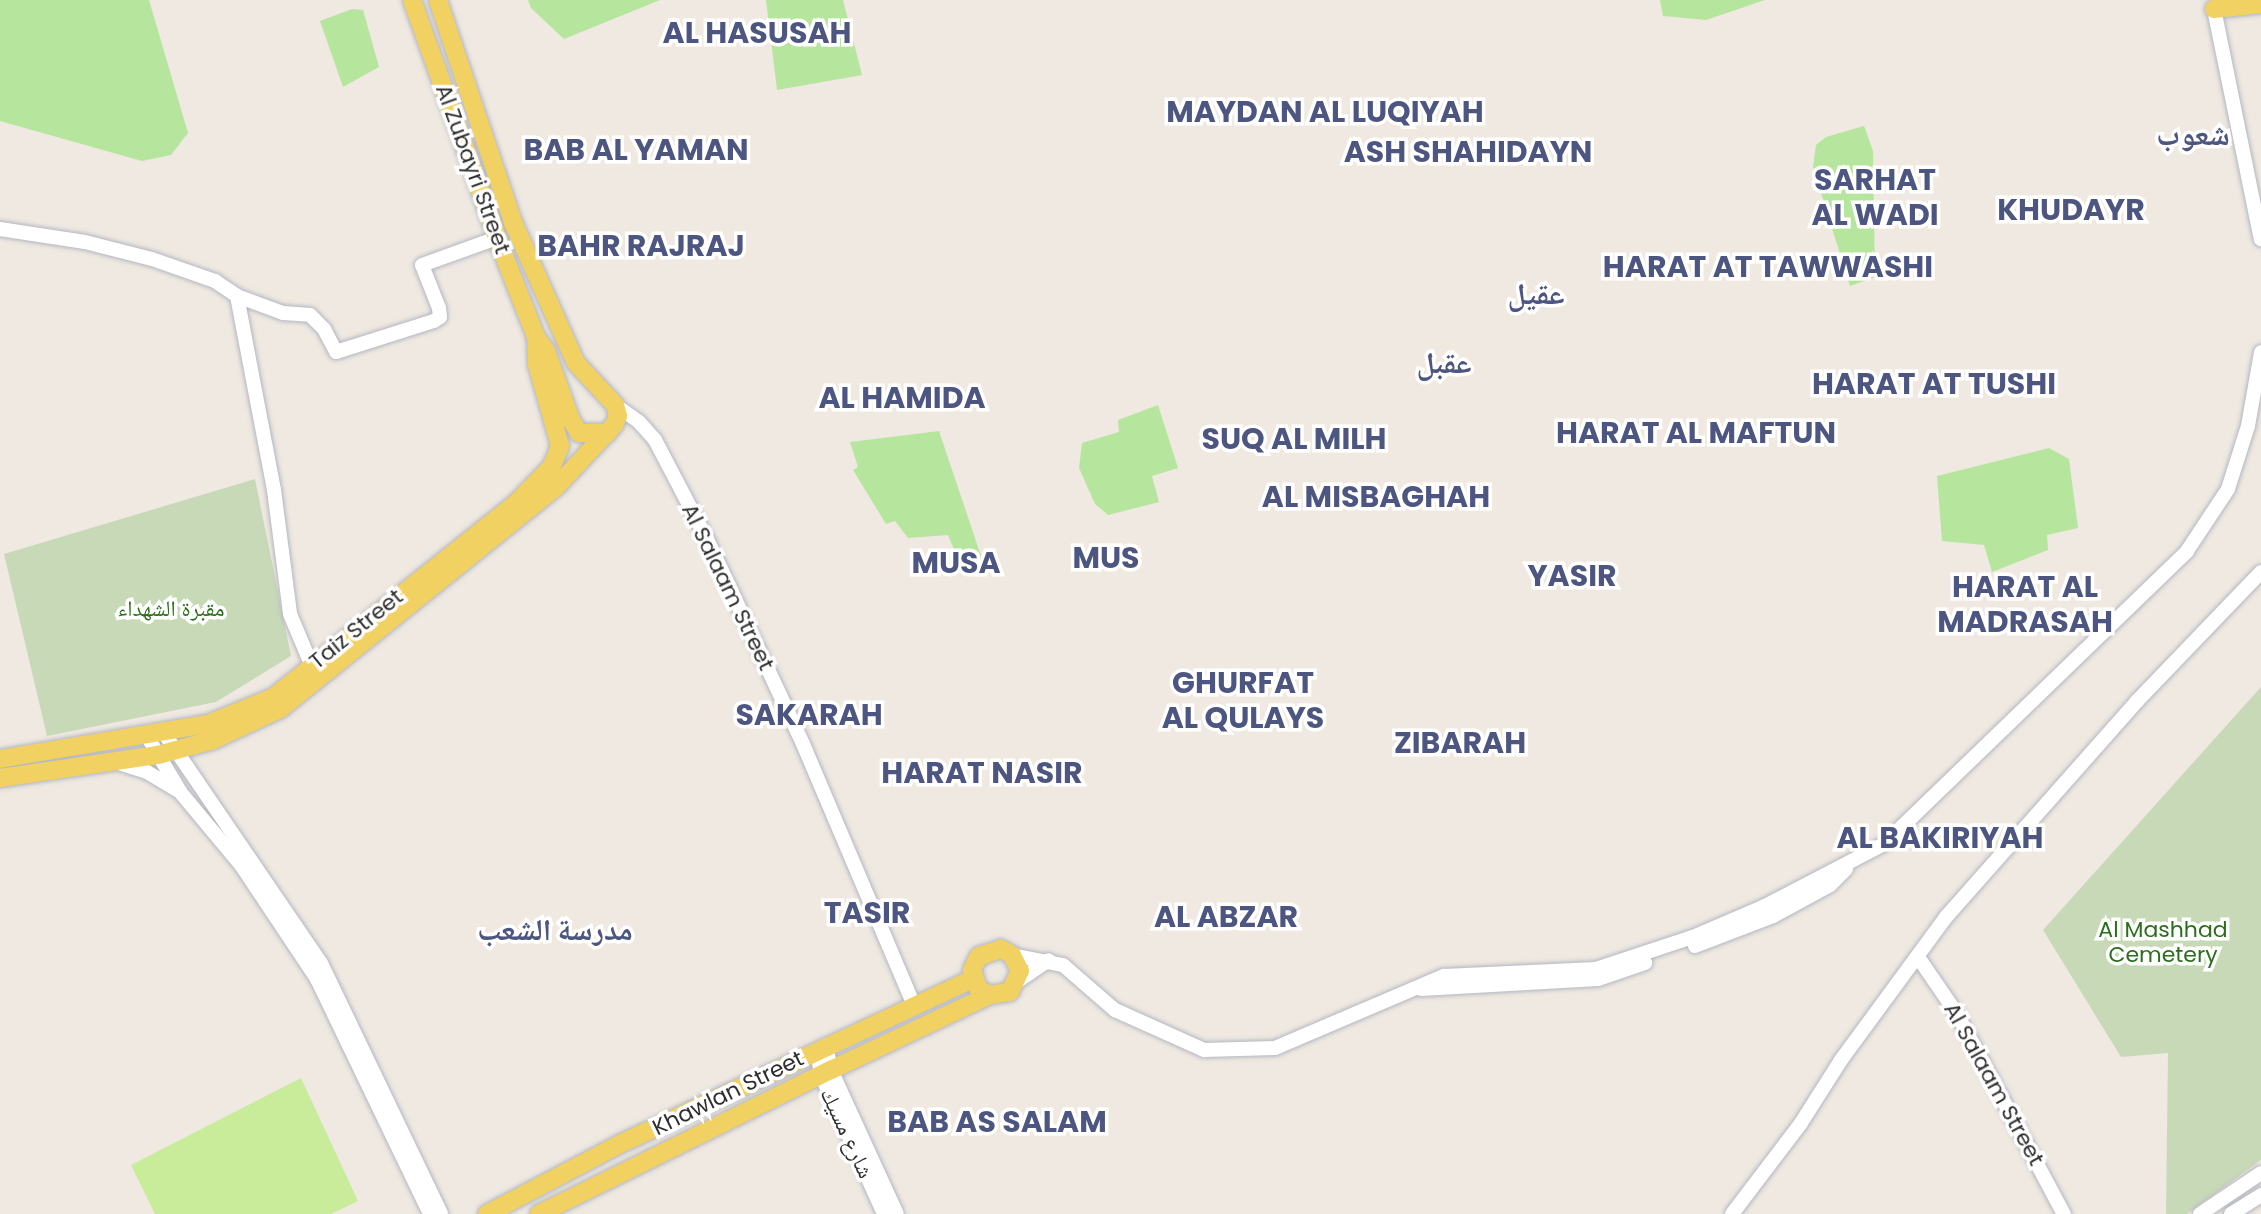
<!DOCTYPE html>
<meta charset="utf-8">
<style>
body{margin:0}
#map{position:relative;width:2261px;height:1214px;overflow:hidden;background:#efe9e1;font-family:Poppins,"Noto Naskh Arabic",sans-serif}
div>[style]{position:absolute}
.green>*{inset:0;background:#b6e59e}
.cemetery>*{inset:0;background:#c8d9b8}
.pitch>*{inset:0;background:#c9ec9a}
.roads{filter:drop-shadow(0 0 2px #b4b7c1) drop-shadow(0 0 2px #b4b7c1)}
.minor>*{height:14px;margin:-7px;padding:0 7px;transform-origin:7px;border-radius:7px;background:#fff}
.major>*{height:18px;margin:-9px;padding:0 9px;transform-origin:9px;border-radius:9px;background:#f2d163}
span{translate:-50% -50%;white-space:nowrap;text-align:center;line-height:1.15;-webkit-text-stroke:7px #fff;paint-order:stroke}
.street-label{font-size:22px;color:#2e2e2e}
.park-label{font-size:22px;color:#2c6e1b}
.district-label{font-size:30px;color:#4d5680;font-weight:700}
</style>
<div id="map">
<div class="green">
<i style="clip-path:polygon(0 0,149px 0,188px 133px,171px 155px,142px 161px,0 121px)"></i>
<i style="clip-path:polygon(528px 0,660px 0,564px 39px,531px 8px)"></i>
<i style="clip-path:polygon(766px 0,843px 0,862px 75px,777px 90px)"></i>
<i style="clip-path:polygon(1660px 0,1765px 0,1706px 20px,1663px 16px)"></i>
<i style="clip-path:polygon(352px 9px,363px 10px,379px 67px,343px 87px,320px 21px)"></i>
<i style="clip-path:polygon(1864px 126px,1873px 151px,1875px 277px,1850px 286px,1813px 167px,1816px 145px,1826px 137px)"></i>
<i style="clip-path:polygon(1158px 405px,1178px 468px,1152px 476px,1159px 502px,1108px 515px,1095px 504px,1079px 468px,1082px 443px,1119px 432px,1118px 420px)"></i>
<i style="clip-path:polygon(939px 431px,983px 562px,973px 566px,966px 550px,956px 554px,948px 535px,908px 538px,895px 521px,886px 524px,853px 470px,858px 467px,850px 442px)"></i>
<i style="clip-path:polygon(2049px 448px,2069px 459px,2078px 528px,2047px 535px,2048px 550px,1992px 572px,1984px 545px,1942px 541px,1937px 476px)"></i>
</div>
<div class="cemetery">
<i style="clip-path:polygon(255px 479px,291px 656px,216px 702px,47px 736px,4px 554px)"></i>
<i style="clip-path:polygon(2261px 687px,2261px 1160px,2187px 1214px,2166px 1214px,2168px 1053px,2121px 1057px,2043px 930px)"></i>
</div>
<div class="pitch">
<i style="clip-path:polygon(301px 1078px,358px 1201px,331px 1214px,155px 1214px,131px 1165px)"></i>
</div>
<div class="roads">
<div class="minor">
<i style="left:2214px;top:9px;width:235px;rotate:78.5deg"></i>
<i style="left:0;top:229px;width:86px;rotate:8.7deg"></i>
<i style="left:85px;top:242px;width:69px;rotate:14.2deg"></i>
<i style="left:152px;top:259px;width:67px;rotate:19.2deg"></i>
<i style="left:215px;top:281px;width:27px;rotate:34deg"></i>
<i style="left:237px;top:296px;width:197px;rotate:79.2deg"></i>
<i style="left:274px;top:490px;width:125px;rotate:82.6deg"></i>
<i style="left:290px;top:614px;width:54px;rotate:67.2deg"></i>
<i style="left:237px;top:296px;width:49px;rotate:20.3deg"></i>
<i style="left:283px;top:313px;width:27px;rotate:4deg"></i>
<i style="left:310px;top:315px;width:20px;rotate:45deg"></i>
<i style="left:324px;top:329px;width:26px;rotate:62deg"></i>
<i style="left:336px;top:352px;width:103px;rotate:-17.6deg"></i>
<i style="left:434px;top:321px;width:7px;rotate:-34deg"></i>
<i style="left:440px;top:317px;width:9px;rotate:-96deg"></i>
<i style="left:439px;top:308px;width:46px;rotate:-111.6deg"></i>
<i style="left:422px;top:265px;width:80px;rotate:-19.8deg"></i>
<i style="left:615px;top:405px;width:29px;rotate:35deg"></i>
<i style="left:639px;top:422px;width:24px;rotate:48deg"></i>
<i style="left:655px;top:440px;width:112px;rotate:62.3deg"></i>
<i style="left:707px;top:539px;width:226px;rotate:64.9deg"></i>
<i style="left:803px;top:744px;width:285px;rotate:67deg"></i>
<i style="left:164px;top:733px;width:278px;rotate:55.7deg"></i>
<i style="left:321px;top:963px;width:278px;rotate:64.4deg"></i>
<i style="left:147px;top:736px;width:66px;rotate:59.2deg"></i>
<i style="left:181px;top:793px;width:94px;rotate:50.2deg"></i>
<i style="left:241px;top:865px;width:137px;rotate:56.3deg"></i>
<i style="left:317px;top:979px;width:261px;rotate:64.3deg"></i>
<i style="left:116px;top:762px;width:33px;rotate:18deg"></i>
<i style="left:147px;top:772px;width:35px;rotate:31deg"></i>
<i style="left:1695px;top:946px;width:84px;rotate:-21deg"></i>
<i style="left:1773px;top:916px;width:65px;rotate:-28.5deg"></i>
<i style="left:1830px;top:885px;width:23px;rotate:-45deg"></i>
<i style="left:1012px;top:955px;width:52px;rotate:11.1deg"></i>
<i style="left:1063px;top:965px;width:69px;rotate:40.9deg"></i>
<i style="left:1115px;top:1010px;width:98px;rotate:24.2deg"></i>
<i style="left:1204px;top:1050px;width:71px;rotate:-1.6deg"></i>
<i style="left:1275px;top:1048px;width:184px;rotate:-23.1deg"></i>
<i style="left:1444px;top:976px;width:152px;rotate:-2.6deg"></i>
<i style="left:1596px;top:969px;width:102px;rotate:-18.3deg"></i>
<i style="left:1693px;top:937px;width:78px;rotate:-23.3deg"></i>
<i style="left:1765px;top:906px;width:134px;rotate:-27.5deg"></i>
<i style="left:1884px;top:844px;width:421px;rotate:-44deg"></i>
<i style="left:2187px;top:551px;width:74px;rotate:-56.5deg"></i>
<i style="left:2228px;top:489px;width:66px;rotate:-72.4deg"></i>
<i style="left:2248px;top:426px;width:75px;rotate:-80deg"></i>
<i style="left:1918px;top:957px;width:69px;rotate:55.6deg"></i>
<i style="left:1957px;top:1014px;width:227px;rotate:61.9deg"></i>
<i style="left:1018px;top:981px;width:37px;rotate:-34deg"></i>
<i style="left:1421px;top:989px;width:177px;rotate:-3.2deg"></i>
<i style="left:1598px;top:979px;width:50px;rotate:-18.8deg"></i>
<i style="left:826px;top:1045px;width:25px;rotate:79deg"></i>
<i style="left:831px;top:1070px;width:158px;rotate:65.4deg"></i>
<i style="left:817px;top:1050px;width:25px;rotate:81deg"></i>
<i style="left:821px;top:1075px;width:153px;rotate:65.6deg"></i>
<i style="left:1732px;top:1214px;width:114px;rotate:-52.8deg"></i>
<i style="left:1801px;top:1123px;width:75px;rotate:-57.6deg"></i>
<i style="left:1841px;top:1060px;width:177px;rotate:-53.7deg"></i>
<i style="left:1946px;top:917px;width:288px;rotate:-48.5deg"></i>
<i style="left:2137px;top:701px;width:179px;rotate:-46.1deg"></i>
<i style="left:2200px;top:1214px;width:73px;rotate:-33.9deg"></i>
<i style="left:2231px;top:1214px;width:36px;rotate:-32deg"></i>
</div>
<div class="major">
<i style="left:412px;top:0;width:253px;rotate:70.3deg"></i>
<i style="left:497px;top:238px;width:106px;rotate:68.5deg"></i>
<i style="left:536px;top:337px;width:17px;rotate:54deg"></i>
<i style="left:546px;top:351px;width:73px;rotate:70.1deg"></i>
<i style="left:571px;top:420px;width:15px;rotate:58deg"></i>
<i style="left:579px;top:433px;width:29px"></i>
<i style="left:2214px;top:9px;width:47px;rotate:-6.1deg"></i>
<i style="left:0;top:759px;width:211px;rotate:-9.6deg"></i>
<i style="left:208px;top:724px;width:71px;rotate:-22.2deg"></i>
<i style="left:274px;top:697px;width:312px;rotate:-38.7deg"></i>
<i style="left:517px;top:502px;width:50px;rotate:-45.8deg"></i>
<i style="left:552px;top:466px;width:22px;rotate:-68deg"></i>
<i style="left:560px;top:446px;width:85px;rotate:-105.7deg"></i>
<i style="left:537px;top:364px;width:27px;rotate:-92deg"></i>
<i style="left:0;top:778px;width:160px;rotate:-8.3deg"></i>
<i style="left:158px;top:755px;width:57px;rotate:-15.3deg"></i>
<i style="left:213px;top:740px;width:74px;rotate:-24.8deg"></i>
<i style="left:280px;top:709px;width:356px;rotate:-38.8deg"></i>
<i style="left:557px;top:486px;width:83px;rotate:-46.9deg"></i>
<i style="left:614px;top:425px;width:10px;rotate:-66deg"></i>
<i style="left:618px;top:416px;width:11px;rotate:-105deg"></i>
<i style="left:615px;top:405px;width:57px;rotate:-132.9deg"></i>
<i style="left:576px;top:363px;width:154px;rotate:-114.1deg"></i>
<i style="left:513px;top:222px;width:234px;rotate:-108.7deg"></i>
<i style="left:487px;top:1214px;width:150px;rotate:-27.8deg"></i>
<i style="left:620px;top:1144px;width:390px;rotate:-25.1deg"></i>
<i style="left:539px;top:1214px;width:326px;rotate:-26.3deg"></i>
<i style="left:831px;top:1070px;width:176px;rotate:-25.3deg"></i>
<i style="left:990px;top:995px;width:20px;rotate:-9deg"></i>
<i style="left:1010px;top:992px;width:23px;rotate:-65deg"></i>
<i style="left:1020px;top:971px;width:18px;rotate:-117deg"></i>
<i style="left:1012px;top:955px;width:13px;rotate:-151deg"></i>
<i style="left:1001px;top:949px;width:23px;rotate:162deg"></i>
<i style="left:979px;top:956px;width:16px;rotate:117deg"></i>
<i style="left:972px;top:970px;width:21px;rotate:71deg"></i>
<i style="left:979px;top:990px;width:12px;rotate:24deg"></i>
</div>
</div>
<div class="street-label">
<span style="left:473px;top:169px;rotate:70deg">Al Zubayri Street</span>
<span style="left:728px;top:587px;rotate:64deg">Al Salaam Street</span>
<span style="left:356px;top:629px;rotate:-39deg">Taiz Street</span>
<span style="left:1994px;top:1084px;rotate:61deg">Al Salaam Street</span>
<span style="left:728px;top:1093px;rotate:-26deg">Khawlan Street</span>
<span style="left:847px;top:1133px;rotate:65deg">شارع مسيك</span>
</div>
<div class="park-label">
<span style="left:171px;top:609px">مقبرة الشهداء</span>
<span style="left:2163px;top:942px">Al Mashhad<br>Cemetery</span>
</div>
<div class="district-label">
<span style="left:757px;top:33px">AL HASUSAH</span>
<span style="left:1325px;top:112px">MAYDAN AL LUQIYAH</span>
<span style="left:2193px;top:135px">شعوب</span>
<span style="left:636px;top:150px">BAB AL YAMAN</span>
<span style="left:1468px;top:152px">ASH SHAHIDAYN</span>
<span style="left:1875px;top:197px">SARHAT<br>AL WADI</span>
<span style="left:2071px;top:210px">KHUDAYR</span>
<span style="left:641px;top:246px">BAHR RAJRAJ</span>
<span style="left:1768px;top:267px">HARAT AT TAWWASHI</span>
<span style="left:1536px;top:294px">عقيل</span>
<span style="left:1444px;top:363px">عقبل</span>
<span style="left:1934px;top:384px">HARAT AT TUSHI</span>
<span style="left:902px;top:398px">AL HAMIDA</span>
<span style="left:1696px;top:433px">HARAT AL MAFTUN</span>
<span style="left:1294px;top:439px">SUQ AL MILH</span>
<span style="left:1376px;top:497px">AL MISBAGHAH</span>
<span style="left:1106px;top:558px">MUS</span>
<span style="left:956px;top:563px">MUSA</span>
<span style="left:1572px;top:576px">YASIR</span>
<span style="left:2025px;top:604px">HARAT AL<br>MADRASAH</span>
<span style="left:1243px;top:700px">GHURFAT<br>AL QULAYS</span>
<span style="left:809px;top:715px">SAKARAH</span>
<span style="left:1460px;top:743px">ZIBARAH</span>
<span style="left:982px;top:773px">HARAT NASIR</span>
<span style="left:1940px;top:838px">AL BAKIRIYAH</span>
<span style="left:867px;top:913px">TASIR</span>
<span style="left:1226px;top:917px">AL ABZAR</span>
<span style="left:555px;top:930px">مدرسة الشعب</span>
<span style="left:997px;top:1122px">BAB AS SALAM</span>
</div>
</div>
